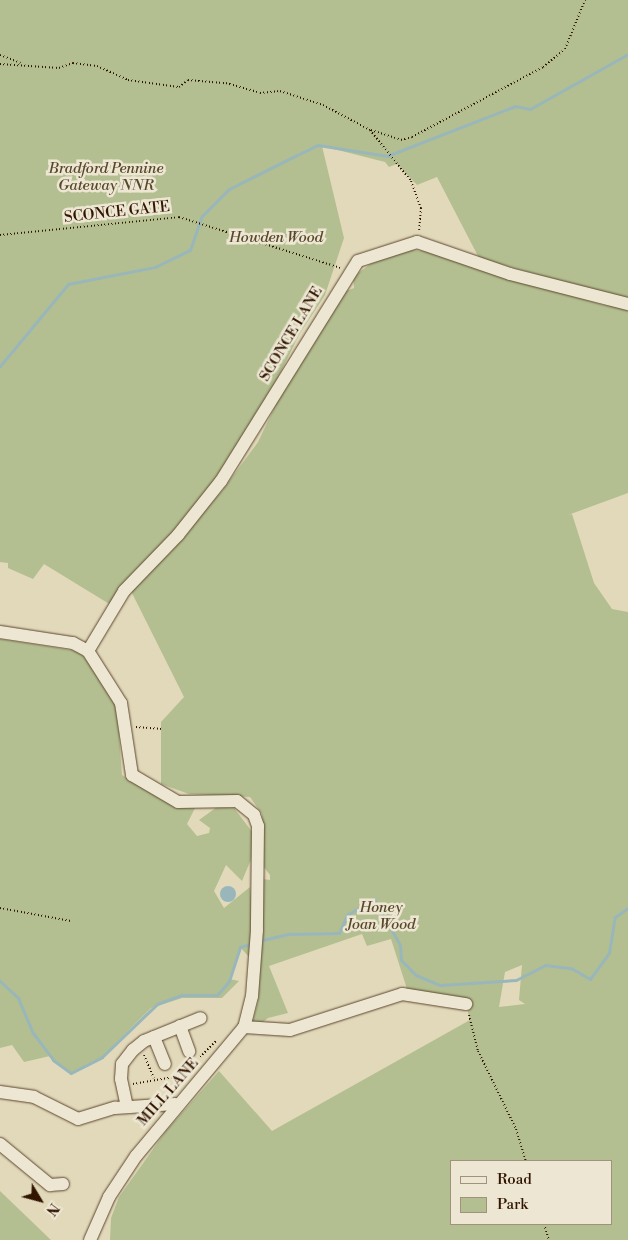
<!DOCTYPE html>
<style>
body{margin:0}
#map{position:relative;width:628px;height:1240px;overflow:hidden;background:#e2d9ba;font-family:"Libre Bodoni",serif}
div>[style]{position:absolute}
.green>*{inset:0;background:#b3bf90}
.water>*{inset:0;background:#99b7bb}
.round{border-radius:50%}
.stream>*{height:3px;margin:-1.5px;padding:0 1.5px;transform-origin:1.5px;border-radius:1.5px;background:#99b7bb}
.path>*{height:2px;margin-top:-1px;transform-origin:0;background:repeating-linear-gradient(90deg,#311500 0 1px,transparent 0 3.5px)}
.roads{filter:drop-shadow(0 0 1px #5d462e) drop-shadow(0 0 1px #5d462e)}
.minor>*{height:12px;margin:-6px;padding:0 6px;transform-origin:6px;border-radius:6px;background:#ece6d2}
span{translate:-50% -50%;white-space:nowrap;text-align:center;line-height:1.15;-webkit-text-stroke:5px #ece6d2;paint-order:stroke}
.park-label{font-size:15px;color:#58482b;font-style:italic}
.street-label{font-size:15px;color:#311500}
.legend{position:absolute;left:450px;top:1160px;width:162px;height:65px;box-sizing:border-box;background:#ece6d2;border:1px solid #a1927e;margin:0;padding:6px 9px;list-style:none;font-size:15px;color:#311500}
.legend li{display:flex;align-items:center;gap:10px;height:25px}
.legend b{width:25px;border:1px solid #a1927e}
.north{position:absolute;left:15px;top:1175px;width:50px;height:50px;-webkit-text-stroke:4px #ece6d2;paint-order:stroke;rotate:127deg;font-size:14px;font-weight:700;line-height:20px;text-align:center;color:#311500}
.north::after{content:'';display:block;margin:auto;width:18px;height:22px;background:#311500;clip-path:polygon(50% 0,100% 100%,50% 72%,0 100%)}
</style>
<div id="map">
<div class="green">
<i style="clip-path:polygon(0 0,628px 0,628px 300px,479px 258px,437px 177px,417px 185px,397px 164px,389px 167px,385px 162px,322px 146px,344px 238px,325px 295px,299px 335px,260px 414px,181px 527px,111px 605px,44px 564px,33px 579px,8px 568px,8px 563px,0 562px)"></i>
<i style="clip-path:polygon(evenodd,411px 250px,438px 252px,603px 305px,628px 308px,628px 493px,568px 515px,572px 514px,594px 583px,612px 609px,628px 612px,628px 1240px,110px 1240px,111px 1218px,119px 1197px,166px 1131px,219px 1071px,272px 1131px,470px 1020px,466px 1004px,408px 992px,391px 939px,367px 946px,362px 934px,269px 966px,288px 1013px,268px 1018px,250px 1032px,258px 1001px,263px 879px,270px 880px,270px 875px,263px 866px,262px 814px,250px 797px,189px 794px,161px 784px,161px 722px,184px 697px,131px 591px,221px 492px,258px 442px,303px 348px,344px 292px,354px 288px,353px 277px,373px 262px,411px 250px,522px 965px,519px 1000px,525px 1004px,499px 1007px,505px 972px,522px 965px,411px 250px,452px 1161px,612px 1161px,612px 1224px,452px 1224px,452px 1161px)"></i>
<i style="clip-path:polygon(0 639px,77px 651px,90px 661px,117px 707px,122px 775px,154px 793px,196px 806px,187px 824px,197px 836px,209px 833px,210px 828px,199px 820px,217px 807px,234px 808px,253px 833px,255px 850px,242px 881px,226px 865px,214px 891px,224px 908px,250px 887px,254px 934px,250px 958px,240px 947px,229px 979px,239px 981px,222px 998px,182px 998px,151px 1008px,102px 1057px,71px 1073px,50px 1056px,24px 1062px,12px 1045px,0 1048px)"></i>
<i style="clip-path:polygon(0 1191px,51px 1240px,0 1240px)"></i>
</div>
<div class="water">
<i class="round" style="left:220px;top:886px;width:16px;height:16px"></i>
</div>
<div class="stream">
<i style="left:0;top:366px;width:107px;rotate:-50.3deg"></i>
<i style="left:68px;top:284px;width:89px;rotate:-11.1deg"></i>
<i style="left:155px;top:267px;width:39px;rotate:-26deg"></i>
<i style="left:190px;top:250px;width:36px;rotate:-71deg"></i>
<i style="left:202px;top:216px;width:38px;rotate:-45deg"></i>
<i style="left:229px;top:189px;width:74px;rotate:-26.6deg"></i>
<i style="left:295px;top:156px;width:25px;rotate:-26deg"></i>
<i style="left:318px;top:145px;width:70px;rotate:9.1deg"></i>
<i style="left:387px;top:156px;width:137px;rotate:-21.3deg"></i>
<i style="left:515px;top:106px;width:15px;rotate:11deg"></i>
<i style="left:530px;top:109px;width:112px;rotate:-29.3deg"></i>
<i style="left:258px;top:941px;width:32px;rotate:-13deg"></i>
<i style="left:289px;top:934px;width:50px;rotate:-1.1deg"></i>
<i style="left:339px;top:933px;width:20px;rotate:-66deg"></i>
<i style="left:347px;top:915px;width:31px;rotate:-31deg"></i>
<i style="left:374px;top:899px;width:53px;rotate:60.5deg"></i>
<i style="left:400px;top:945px;width:15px;rotate:86deg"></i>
<i style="left:401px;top:960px;width:21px;rotate:45deg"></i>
<i style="left:416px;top:975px;width:26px;rotate:23deg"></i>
<i style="left:440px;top:985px;width:76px;rotate:-3.8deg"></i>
<i style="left:516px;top:980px;width:33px;rotate:-27deg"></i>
<i style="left:545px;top:965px;width:26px;rotate:7deg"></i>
<i style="left:571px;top:968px;width:22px;rotate:30deg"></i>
<i style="left:590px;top:979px;width:32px;rotate:-54deg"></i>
<i style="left:609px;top:953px;width:36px;rotate:-81deg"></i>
<i style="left:615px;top:917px;width:16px;rotate:-35deg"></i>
<i style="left:0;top:981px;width:25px;rotate:43deg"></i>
<i style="left:18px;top:998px;width:38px;rotate:67deg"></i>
<i style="left:33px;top:1033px;width:34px;rotate:53deg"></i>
<i style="left:53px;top:1060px;width:22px;rotate:36deg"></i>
<i style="left:71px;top:1073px;width:35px;rotate:-27deg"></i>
<i style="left:102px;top:1057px;width:76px;rotate:-43.9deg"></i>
<i style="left:157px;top:1004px;width:27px;rotate:-20deg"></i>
<i style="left:182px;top:995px;width:35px"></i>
<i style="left:217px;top:995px;width:18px;rotate:-49deg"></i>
<i style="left:229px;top:981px;width:36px;rotate:-72deg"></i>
<i style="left:240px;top:947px;width:14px;rotate:-17deg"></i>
</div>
<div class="path">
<i style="left:0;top:55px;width:22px;rotate:21deg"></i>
<i style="left:0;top:64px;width:59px;rotate:3.9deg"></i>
<i style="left:59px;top:68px;width:15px;rotate:-20deg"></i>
<i style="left:73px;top:63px;width:24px;rotate:7deg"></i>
<i style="left:97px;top:66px;width:34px;rotate:24deg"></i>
<i style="left:128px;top:80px;width:51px;rotate:7.8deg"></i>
<i style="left:179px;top:87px;width:11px;rotate:-38deg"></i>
<i style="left:188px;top:80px;width:38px;rotate:5deg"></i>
<i style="left:226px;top:83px;width:35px;rotate:16deg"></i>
<i style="left:260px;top:93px;width:20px;rotate:-6deg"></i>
<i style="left:280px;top:91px;width:45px;rotate:18deg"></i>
<i style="left:323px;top:105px;width:53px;rotate:28deg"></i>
<i style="left:370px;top:130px;width:65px;rotate:51.2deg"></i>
<i style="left:411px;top:181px;width:29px;rotate:70deg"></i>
<i style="left:421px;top:208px;width:22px;rotate:95deg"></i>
<i style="left:371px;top:130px;width:32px;rotate:18deg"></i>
<i style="left:401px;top:140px;width:11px;rotate:-15deg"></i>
<i style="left:412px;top:137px;width:149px;rotate:-28.1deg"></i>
<i style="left:543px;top:67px;width:28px;rotate:-39deg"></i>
<i style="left:565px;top:49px;width:53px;rotate:-67.8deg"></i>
<i style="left:0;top:235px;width:180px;rotate:-5.7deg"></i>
<i style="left:179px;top:217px;width:170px;rotate:17.5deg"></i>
<i style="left:136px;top:727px;width:27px;rotate:4deg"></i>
<i style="left:0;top:908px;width:72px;rotate:10.4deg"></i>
<i style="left:469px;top:1015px;width:37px;rotate:76deg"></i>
<i style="left:478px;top:1051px;width:87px;rotate:64deg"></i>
<i style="left:516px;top:1129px;width:34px;rotate:73deg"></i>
<i style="left:144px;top:1055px;width:25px;rotate:67deg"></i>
<i style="left:200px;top:1057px;width:23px;rotate:-45deg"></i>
<i style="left:133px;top:1084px;width:41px;rotate:-9.9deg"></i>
<i style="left:173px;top:1077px;width:26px;rotate:-36deg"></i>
<i style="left:544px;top:1224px;width:17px;rotate:73deg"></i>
</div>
<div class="roads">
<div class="minor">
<i style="left:0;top:632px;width:74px;rotate:8.6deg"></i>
<i style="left:73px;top:643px;width:17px;rotate:28deg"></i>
<i style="left:88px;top:651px;width:62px;rotate:57.6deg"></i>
<i style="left:121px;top:703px;width:73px;rotate:81.3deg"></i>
<i style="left:132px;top:775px;width:53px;rotate:30.4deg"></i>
<i style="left:178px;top:802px;width:59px;rotate:-1deg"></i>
<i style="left:237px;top:801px;width:22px;rotate:39deg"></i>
<i style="left:254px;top:815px;width:12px;rotate:70deg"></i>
<i style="left:258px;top:826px;width:104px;rotate:90.6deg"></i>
<i style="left:257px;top:930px;width:66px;rotate:94.3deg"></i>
<i style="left:252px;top:996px;width:32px;rotate:104deg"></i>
<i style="left:244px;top:1027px;width:168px;rotate:129.9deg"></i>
<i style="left:136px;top:1156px;width:49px;rotate:123.4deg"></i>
<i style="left:109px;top:1197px;width:47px;rotate:113.8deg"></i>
<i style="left:88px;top:651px;width:70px;rotate:-59deg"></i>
<i style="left:124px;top:591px;width:78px;rotate:-46deg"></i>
<i style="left:178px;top:535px;width:69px;rotate:-51.5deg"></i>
<i style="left:221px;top:481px;width:259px;rotate:-58.1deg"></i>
<i style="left:358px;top:261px;width:62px;rotate:-17.9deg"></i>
<i style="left:417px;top:242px;width:98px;rotate:19deg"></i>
<i style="left:510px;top:274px;width:122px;rotate:14.3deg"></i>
<i style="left:180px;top:1026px;width:27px;rotate:70deg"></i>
<i style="left:244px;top:1027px;width:46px;rotate:3.7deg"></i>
<i style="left:290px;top:1030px;width:118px;rotate:-17.8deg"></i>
<i style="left:402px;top:994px;width:65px;rotate:8.9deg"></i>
<i style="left:154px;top:1037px;width:29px;rotate:68deg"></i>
<i style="left:0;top:1092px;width:34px;rotate:8deg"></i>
<i style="left:34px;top:1097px;width:49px;rotate:26.6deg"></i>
<i style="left:78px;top:1119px;width:39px;rotate:-17deg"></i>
<i style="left:115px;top:1108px;width:60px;rotate:-3.8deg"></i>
<i style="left:127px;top:1107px;width:29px;rotate:-102deg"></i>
<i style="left:121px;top:1079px;width:15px;rotate:-86deg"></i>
<i style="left:122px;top:1064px;width:18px;rotate:-52deg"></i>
<i style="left:133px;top:1050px;width:14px;rotate:-39deg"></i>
<i style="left:144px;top:1041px;width:61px;rotate:-22deg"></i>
<i style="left:0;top:1144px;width:65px;rotate:39.4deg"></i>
<i style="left:50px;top:1185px;width:13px;rotate:-4deg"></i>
</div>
</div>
<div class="park-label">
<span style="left:106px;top:177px">Bradford Pennine<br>Gateway NNR</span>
<span style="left:276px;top:238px">Howden Wood</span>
<span style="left:381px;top:916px">Honey<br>Joan Wood</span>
</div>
<div class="street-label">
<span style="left:117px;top:212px;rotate:-6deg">SCONCE GATE</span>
<span style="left:291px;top:334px;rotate:-59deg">SCONCE LANE</span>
<span style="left:168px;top:1092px;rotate:-49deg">MILL LANE</span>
</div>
<ul class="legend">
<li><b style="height:6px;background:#ece6d2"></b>Road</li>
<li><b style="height:14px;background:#b3bf90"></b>Park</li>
</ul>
<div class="north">N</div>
</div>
